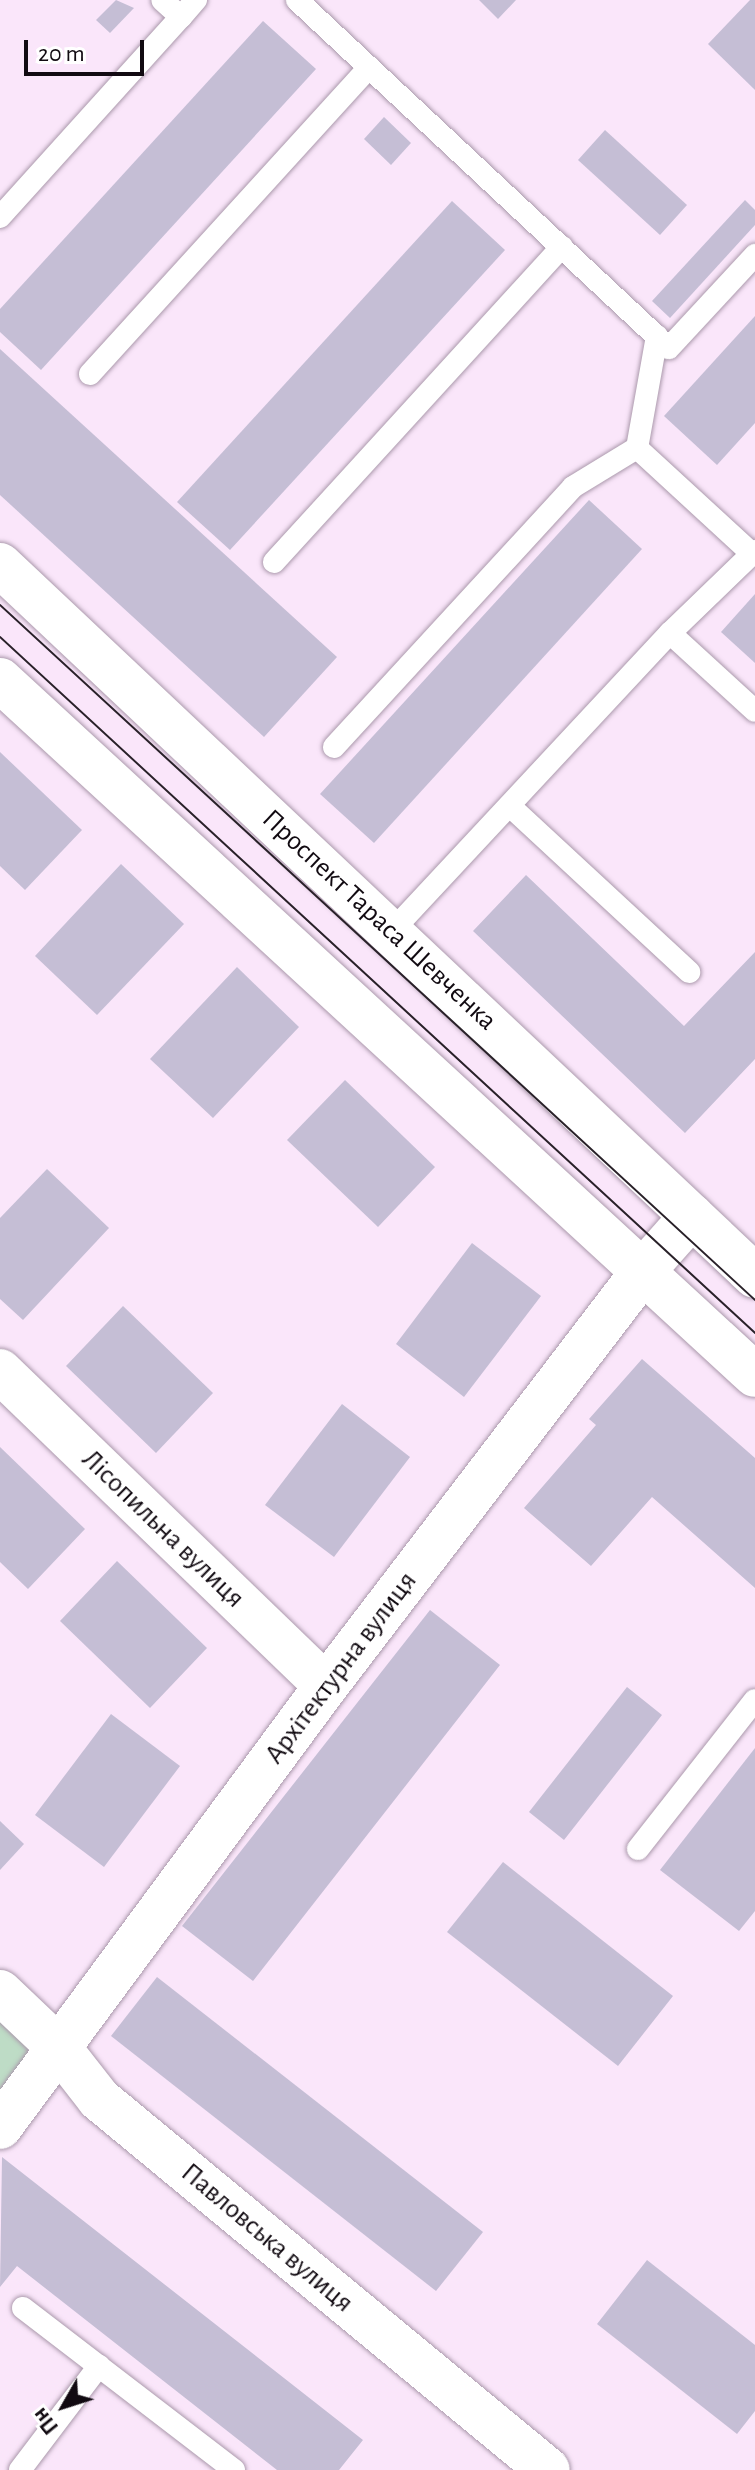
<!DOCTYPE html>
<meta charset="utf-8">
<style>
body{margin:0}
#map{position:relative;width:755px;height:2470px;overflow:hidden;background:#fae6fa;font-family:"Alegreya Sans",sans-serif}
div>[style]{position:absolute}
.green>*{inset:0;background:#bedcc6}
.building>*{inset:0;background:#c5bed5}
.roads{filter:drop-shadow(0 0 2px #ab99ac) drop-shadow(0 0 2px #ab99ac)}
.lane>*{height:22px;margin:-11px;padding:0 11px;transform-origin:11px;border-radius:11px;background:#fff}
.street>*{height:44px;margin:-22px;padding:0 22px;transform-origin:22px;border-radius:22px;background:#fff}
.secondary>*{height:44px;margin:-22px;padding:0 22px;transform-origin:22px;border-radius:22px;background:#fff}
.tram>*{height:2px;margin:-1px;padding:0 1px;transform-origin:1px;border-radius:1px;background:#292129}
span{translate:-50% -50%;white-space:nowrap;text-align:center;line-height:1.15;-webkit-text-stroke:8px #fff;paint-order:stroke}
.street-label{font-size:28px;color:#110a11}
.north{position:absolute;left:24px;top:2366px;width:80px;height:80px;-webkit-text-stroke:6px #fff;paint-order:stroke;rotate:231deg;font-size:22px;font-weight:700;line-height:32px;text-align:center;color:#110a11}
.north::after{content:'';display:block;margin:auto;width:28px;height:36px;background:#110a11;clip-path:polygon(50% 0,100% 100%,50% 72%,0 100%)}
.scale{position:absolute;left:24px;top:40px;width:120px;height:36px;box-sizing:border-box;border:4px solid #110a11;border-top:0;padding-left:10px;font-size:24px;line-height:28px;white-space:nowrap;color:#110a11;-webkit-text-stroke:6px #fff;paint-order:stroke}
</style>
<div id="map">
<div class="green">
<i style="clip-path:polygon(0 2015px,34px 2048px,0 2092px)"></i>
</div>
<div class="building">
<i style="clip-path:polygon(116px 0,134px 8px,110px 33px,96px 20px)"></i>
<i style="clip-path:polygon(479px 0,516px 0,498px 19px)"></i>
<i style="clip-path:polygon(750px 0,755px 0,755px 90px,708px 44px)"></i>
<i style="clip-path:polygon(263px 21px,316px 69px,41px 370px,0 332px,0 309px)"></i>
<i style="clip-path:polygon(384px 117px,411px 143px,391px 165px,364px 139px)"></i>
<i style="clip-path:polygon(605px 130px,687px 205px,660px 235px,578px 160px)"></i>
<i style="clip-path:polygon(745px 200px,755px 210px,755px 225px,670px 318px,652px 301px)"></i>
<i style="clip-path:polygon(452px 201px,505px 250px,230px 550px,177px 502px)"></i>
<i style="clip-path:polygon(755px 316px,755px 423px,717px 465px,664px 416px)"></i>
<i style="clip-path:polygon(0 349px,337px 657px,264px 737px,0 495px)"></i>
<i style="clip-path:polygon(589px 500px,642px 549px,374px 843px,320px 794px)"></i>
<i style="clip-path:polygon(755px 594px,755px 663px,721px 632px)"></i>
<i style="clip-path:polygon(0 752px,82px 830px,25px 890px,0 866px)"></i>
<i style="clip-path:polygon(121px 864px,184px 924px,97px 1015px,35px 956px)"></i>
<i style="clip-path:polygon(526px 875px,684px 1026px,755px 952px,755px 1059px,685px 1133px,473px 931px)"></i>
<i style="clip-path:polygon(237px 967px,299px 1027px,213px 1118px,150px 1059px)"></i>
<i style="clip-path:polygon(345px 1080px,435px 1167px,378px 1227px,287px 1140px)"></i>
<i style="clip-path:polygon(47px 1169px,109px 1228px,23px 1320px,0 1299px,0 1218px)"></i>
<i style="clip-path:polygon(472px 1243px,541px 1296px,464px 1397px,396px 1344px)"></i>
<i style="clip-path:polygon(123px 1306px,213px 1393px,156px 1453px,66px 1366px)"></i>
<i style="clip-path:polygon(642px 1359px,755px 1458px,755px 1588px,652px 1497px,591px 1566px,524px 1508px,596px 1425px,589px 1419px)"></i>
<i style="clip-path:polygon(342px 1404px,410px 1457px,334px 1557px,265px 1505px)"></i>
<i style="clip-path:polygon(0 1447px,85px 1529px,28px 1589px,0 1562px)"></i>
<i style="clip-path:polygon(117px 1561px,207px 1648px,150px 1708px,60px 1621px)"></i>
<i style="clip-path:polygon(430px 1610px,500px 1665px,253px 1981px,182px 1926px)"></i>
<i style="clip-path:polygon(627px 1687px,662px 1715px,564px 1840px,529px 1812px)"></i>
<i style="clip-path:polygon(111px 1714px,180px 1766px,104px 1867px,35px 1815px)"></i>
<i style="clip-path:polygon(755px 1748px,755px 1911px,739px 1931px,660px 1870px)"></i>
<i style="clip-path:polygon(0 1821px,24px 1844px,0 1870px)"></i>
<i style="clip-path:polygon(503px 1862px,673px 1996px,618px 2066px,447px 1932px)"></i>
<i style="clip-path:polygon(157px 1977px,483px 2232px,436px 2291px,111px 2036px)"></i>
<i style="clip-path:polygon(2px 2157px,363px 2440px,339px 2470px,277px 2470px,17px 2266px,0 2287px)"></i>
<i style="clip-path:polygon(647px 2260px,755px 2345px,755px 2411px,737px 2434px,597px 2324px)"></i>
</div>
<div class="roads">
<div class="lane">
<i style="left:297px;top:0;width:509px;rotate:43.09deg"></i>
<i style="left:669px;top:348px;width:127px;rotate:-47.2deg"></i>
<i style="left:181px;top:17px;width:23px;rotate:-49deg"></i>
<i style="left:0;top:217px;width:270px;rotate:-47.9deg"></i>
<i style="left:181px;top:17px;width:25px;rotate:-138deg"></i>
<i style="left:657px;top:336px;width:114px;rotate:100.1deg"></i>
<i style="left:637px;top:448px;width:152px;rotate:42.6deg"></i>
<i style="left:90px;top:374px;width:415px;rotate:-47.7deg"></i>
<i style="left:274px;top:562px;width:427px;rotate:-47.6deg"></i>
<i style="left:670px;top:633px;width:118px;rotate:-44deg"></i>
<i style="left:334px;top:747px;width:353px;rotate:-47.4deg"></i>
<i style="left:573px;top:487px;width:75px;rotate:-31.4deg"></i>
<i style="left:511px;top:807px;width:243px;rotate:42.8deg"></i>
<i style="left:392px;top:931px;width:408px;rotate:-47deg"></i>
<i style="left:670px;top:633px;width:115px;rotate:42.5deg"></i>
<i style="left:638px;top:1849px;width:189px;rotate:-51.9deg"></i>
<i style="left:23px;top:2308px;width:266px;rotate:37.5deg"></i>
<i style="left:20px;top:2470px;width:131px;rotate:-52.8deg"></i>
</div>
<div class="street">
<i style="left:0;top:1371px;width:453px;rotate:44deg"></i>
<i style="left:0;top:1992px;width:83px;rotate:43.5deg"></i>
<i style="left:60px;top:2049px;width:63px;rotate:52deg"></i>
<i style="left:99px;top:2099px;width:582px;rotate:39.57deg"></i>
<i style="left:0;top:2127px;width:548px;rotate:-53.53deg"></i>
<i style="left:326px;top:1686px;width:524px;rotate:-52.6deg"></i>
<i style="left:644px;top:1270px;width:72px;rotate:-48.4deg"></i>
</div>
<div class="secondary">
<i style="left:0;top:565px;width:1037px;rotate:43.28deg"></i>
<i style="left:0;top:680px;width:1026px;rotate:42.63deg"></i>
</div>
</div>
<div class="tram">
<i style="left:0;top:605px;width:1026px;rotate:42.63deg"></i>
<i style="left:0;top:637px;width:1027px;rotate:42.67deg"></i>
</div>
<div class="street-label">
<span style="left:379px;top:920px;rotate:43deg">Проспект Тараса Шевченка</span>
<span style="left:163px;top:1529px;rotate:44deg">Лісопильна вулиця</span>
<span style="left:341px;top:1668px;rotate:-53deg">Архітектурна вулиця</span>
<span style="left:267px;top:2238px;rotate:40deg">Павловська вулиця</span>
</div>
<div class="north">Пн</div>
<div class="scale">20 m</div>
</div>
